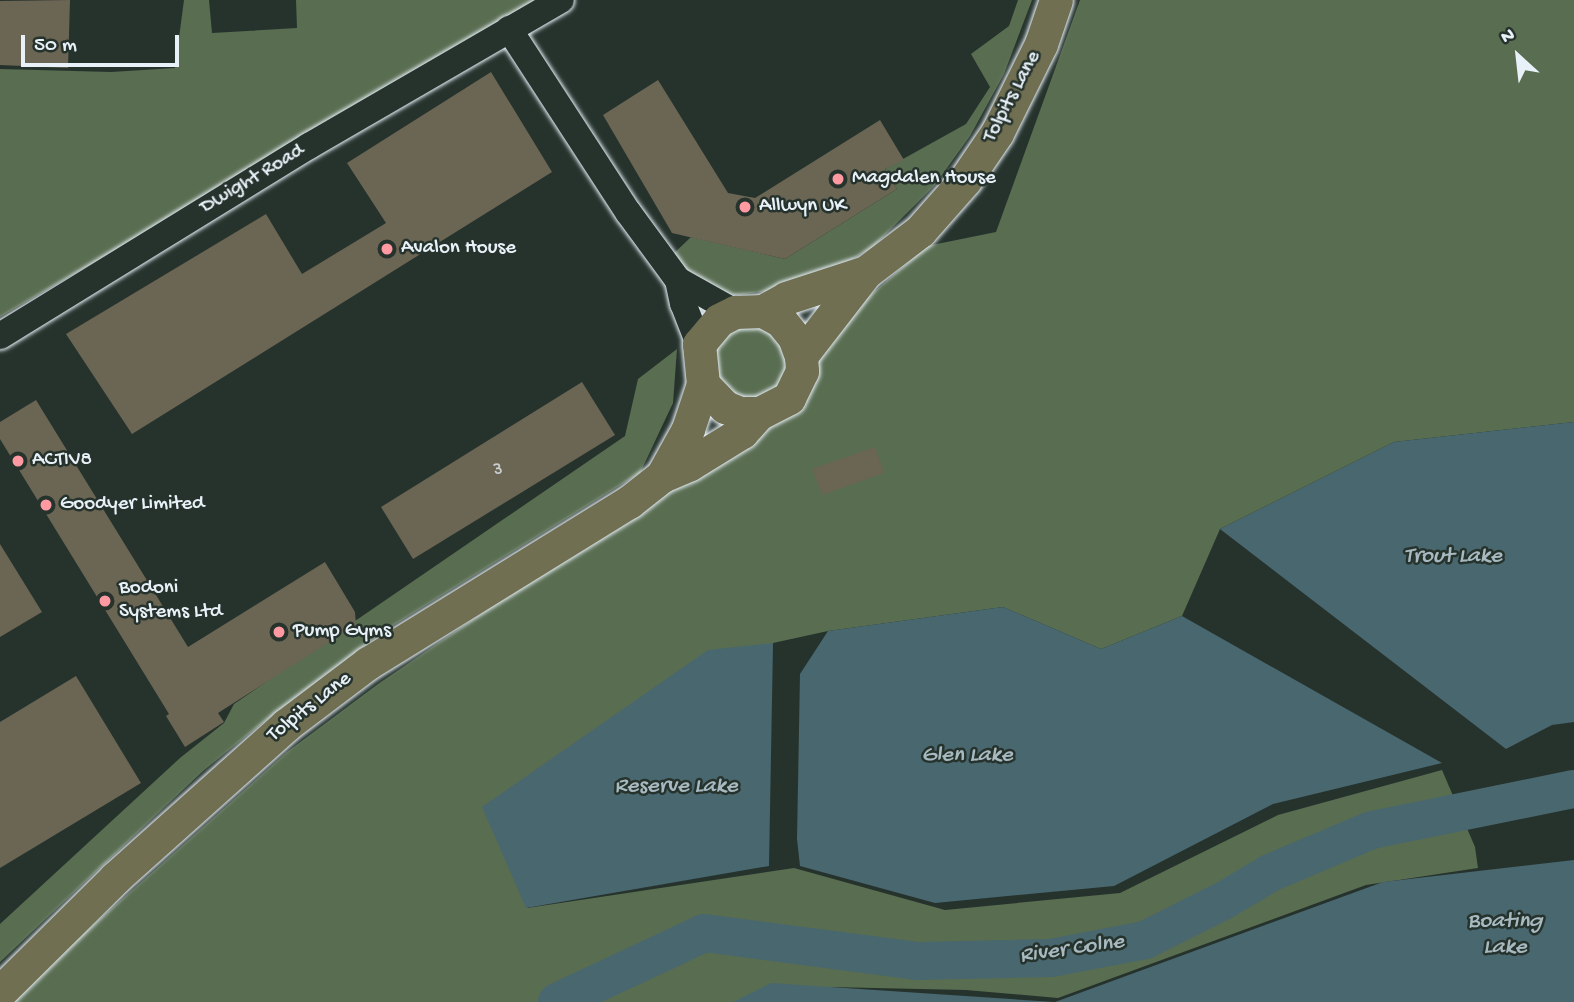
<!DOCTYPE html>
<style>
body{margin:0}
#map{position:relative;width:1574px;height:1002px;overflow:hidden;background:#26332d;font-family:"Gochi Hand",sans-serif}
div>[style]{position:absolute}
.green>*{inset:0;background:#596d51}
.round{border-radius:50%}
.water>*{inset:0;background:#49676f}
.river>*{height:38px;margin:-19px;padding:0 19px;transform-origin:19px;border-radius:19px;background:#49676f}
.building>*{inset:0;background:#6b6554}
.roads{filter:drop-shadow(0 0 2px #e8f1f8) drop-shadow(0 0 2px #e8f1f8)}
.minor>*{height:26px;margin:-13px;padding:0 13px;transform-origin:13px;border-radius:13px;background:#26332d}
.major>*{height:33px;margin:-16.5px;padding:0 16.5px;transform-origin:16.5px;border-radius:16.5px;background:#716f52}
.dots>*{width:19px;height:19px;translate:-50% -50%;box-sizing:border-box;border:4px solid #26332d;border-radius:50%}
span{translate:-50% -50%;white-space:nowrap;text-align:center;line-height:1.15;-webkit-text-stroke:5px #26332d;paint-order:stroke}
.number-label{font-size:18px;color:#c9cecf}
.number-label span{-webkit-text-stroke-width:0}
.street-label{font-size:21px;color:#e8f1f8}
.poi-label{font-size:21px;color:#e8f1f8}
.left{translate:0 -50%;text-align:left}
.water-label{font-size:23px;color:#a8bac1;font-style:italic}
.north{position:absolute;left:1483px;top:21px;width:70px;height:70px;-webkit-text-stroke:5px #26332d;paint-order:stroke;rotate:333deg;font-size:19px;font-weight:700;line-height:28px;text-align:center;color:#e8f1f8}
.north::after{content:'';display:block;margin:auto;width:24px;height:32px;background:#e8f1f8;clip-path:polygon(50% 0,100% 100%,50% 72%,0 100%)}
.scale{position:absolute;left:21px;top:35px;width:158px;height:32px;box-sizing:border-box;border:4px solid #e8f1f8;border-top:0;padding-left:9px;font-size:21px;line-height:24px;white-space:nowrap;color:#e8f1f8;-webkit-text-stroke:5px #26332d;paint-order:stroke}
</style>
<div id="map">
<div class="green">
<i style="clip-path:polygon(184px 0,209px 0,212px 33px,297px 28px,296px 0,545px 0,0 317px,0 69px,111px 72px,175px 68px)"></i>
<i style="clip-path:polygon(1018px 0,1032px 0,1004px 74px,970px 136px,934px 186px,873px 247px,844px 264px,777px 290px,736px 295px,713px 292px,669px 258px,691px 237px,785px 259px,897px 189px,885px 169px,966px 124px,990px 87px,971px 54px,1009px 26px)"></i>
<i style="clip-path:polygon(1080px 0,1574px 0,1574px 422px,1394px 442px,1220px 529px,1182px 616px,1101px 649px,1003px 607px,828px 631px,773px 643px,527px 908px,794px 868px,945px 910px,1120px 893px,1278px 815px,1442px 770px,1475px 847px,1478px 868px,1366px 885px,1058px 998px,966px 990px,830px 987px,757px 1002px,7px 1002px,287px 752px,378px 684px,749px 432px,844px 318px,927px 246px,996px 232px)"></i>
<i class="round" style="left:715px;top:326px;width:72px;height:72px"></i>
<i style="clip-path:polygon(677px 349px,673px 403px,640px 473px,381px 633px,265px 721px,203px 771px,0 962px,0 924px,180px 758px,224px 723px,234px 704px,625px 436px,638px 379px)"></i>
</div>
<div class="water">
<i style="clip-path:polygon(1574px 422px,1574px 722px,1552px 725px,1506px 749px,1220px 529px,1394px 442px)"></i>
<i style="clip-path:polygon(1003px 607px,1101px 649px,1182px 616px,1442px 763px,1273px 804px,1114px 886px,935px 903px,800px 866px,797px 839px,800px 674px,828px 631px)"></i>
<i style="clip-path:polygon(773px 643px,769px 866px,526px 908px,482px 807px,708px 650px)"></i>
<i style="clip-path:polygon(1574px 860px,1574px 1002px,1055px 1002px,1383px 882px)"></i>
<i style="clip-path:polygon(771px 983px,830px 987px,1054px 1002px,733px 1002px)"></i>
</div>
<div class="river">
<i style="left:557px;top:1002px;width:162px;rotate:-25.1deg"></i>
<i style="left:704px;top:933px;width:216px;rotate:7.5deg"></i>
<i style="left:918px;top:961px;width:133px;rotate:-1.3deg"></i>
<i style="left:1051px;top:958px;width:96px;rotate:-10.8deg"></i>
<i style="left:1145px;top:940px;width:87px;rotate:-26.6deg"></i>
<i style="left:1223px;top:901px;width:55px;rotate:-30.8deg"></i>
<i style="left:1270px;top:873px;width:111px;rotate:-22.9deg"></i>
<i style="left:1372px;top:830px;width:206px;rotate:-11.5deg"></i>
</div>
<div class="building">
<i style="clip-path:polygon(70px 0,68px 68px,0 65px,0 1px)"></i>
<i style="clip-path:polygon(491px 72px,552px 172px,132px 434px,66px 334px,266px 214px,302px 274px,386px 223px,347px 163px)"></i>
<i style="clip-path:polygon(658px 80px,728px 193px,755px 198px,880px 120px,904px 160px,885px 169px,897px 189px,785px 259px,672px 233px,603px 115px)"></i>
<i style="clip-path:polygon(582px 382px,615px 435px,413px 559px,381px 507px)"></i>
<i style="clip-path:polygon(36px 400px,188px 647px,325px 562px,355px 612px,356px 625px,218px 713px,224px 722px,185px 747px,166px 716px,169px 714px,0 439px,0 422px)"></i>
<i style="clip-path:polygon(875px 447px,884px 473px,822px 495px,812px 469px)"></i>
<i style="clip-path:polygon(0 544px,42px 612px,0 637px)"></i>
<i style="clip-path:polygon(76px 676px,141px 783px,0 868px,0 722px)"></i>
</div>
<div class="roads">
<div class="minor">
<i style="left:509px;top:29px;width:218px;rotate:57deg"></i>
<i style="left:628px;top:212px;width:84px;rotate:53.7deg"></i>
<i style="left:678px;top:280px;width:65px;rotate:29.3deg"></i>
<i style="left:678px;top:280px;width:24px;rotate:78deg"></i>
<i style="left:683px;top:303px;width:44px;rotate:68.7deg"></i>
<i style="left:0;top:336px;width:363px;rotate:-31.6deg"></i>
<i style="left:309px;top:146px;width:291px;rotate:-30.1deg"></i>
</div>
<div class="major">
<i style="left:763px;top:311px;width:26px;rotate:-29deg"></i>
<i style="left:786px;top:298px;width:84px;rotate:-18deg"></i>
<i style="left:801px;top:356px;width:106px;rotate:-52.3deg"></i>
<i style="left:866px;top:272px;width:68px;rotate:-37.2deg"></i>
<i style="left:920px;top:231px;width:68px;rotate:-48.6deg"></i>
<i style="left:965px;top:180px;width:57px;rotate:-55.8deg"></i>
<i style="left:997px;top:133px;width:99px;rotate:-63.7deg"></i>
<i style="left:1041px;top:44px;width:46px;rotate:-71.2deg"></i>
<i style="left:662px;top:476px;width:54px;rotate:-61deg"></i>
<i style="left:688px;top:429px;width:47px;rotate:-71.6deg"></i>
<i style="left:703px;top:384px;width:40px;rotate:-95.7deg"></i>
<i style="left:699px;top:344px;width:31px;rotate:-50deg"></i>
<i style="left:719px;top:320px;width:18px;rotate:-27deg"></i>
<i style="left:735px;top:312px;width:28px;rotate:-2deg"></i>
<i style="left:763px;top:311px;width:21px;rotate:29deg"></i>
<i style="left:781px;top:321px;width:21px;rotate:51deg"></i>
<i style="left:794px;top:337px;width:20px;rotate:70deg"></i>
<i style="left:801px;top:356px;width:15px;rotate:86deg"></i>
<i style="left:802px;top:371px;width:30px;rotate:116deg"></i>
<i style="left:789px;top:398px;width:34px;rotate:153deg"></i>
<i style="left:759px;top:413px;width:19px;rotate:180deg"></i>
<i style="left:740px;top:413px;width:16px;rotate:-158deg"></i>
<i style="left:725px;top:407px;width:32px;rotate:-134deg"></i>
<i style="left:0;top:992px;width:162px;rotate:-44.7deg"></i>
<i style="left:115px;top:878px;width:229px;rotate:-41.8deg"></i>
<i style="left:286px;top:725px;width:103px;rotate:-37.1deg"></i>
<i style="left:368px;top:663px;width:307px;rotate:-31.7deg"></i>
<i style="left:629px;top:502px;width:42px;rotate:-38.2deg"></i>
<i style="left:662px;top:476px;width:30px;rotate:-23deg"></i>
<i style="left:690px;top:464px;width:61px;rotate:-31.6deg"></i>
<i style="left:742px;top:432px;width:25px;rotate:-48deg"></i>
</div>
</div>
<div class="dots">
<i style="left:838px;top:179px;background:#ff9aa2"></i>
<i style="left:745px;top:207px;background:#ff9aa2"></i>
<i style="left:387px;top:249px;background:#ff9aa2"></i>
<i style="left:18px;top:461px;background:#ff9aa2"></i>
<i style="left:46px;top:505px;background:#ff9aa2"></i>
<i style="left:105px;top:601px;background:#ff9aa2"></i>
<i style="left:279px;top:632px;background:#ff9aa2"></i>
</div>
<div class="number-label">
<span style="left:498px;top:471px">3</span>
</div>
<div class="street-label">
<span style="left:1013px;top:97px;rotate:-62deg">Tolpits Lane</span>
<span style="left:253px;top:180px;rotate:-31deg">Dwight Road</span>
<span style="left:310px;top:708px;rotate:-38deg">Tolpits Lane</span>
</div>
<div class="poi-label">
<span class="left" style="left:852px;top:179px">Magdalen House</span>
<span class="left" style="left:759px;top:207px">Allwyn UK</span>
<span class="left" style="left:401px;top:249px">Avalon House</span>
<span class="left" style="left:32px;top:461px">ACTIV8</span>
<span class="left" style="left:60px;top:505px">Goodyer Limited</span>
<span class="left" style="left:119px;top:601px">Bodoni<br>Systems Ltd</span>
<span class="left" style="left:293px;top:632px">Pump Gyms</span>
</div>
<div class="water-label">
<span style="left:1453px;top:557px">Trout Lake</span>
<span style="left:967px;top:756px">Glen Lake</span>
<span style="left:676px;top:787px">Reserve Lake</span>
<span style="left:1505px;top:935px">Boating<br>Lake</span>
<span style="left:1072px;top:950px;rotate:-8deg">River Colne</span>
</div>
<div class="north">N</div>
<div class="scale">50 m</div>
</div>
